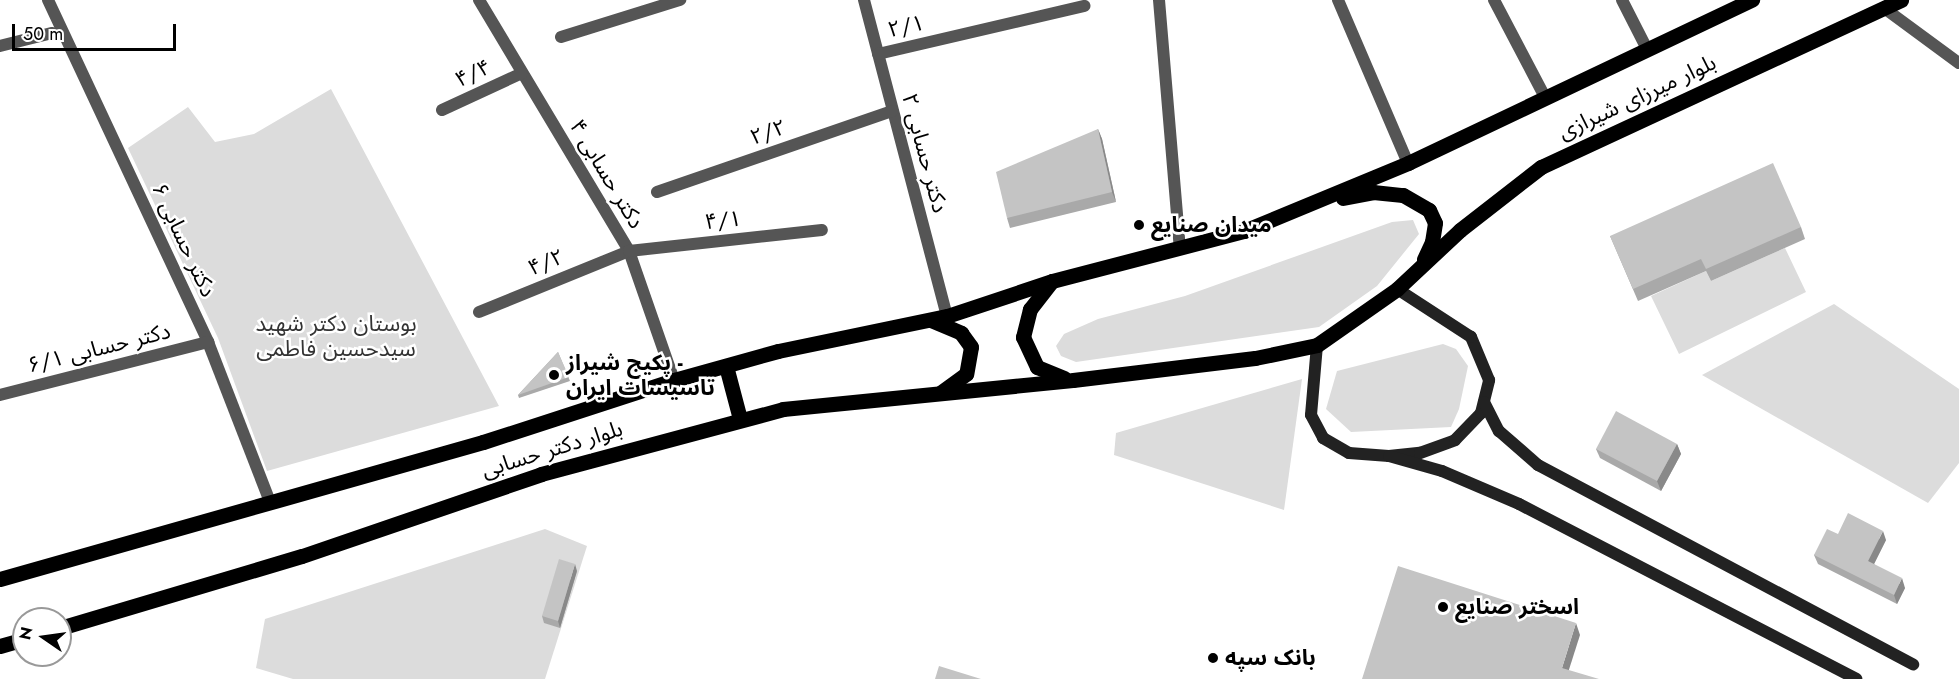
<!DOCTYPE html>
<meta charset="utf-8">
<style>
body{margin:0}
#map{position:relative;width:1959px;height:679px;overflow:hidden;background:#fff;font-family:Jost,"Noto Sans Arabic",sans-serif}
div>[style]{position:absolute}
.green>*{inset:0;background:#dcdcdc}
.street>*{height:12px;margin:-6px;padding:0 6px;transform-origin:6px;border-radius:6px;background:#555}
.secondary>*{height:12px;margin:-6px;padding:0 6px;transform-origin:6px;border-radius:6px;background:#222}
.primary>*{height:15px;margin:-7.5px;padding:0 7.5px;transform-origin:7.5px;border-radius:7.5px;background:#000}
.wall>*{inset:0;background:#a9a9a9}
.shaded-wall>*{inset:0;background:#898989}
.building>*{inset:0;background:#c4c4c4}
.dots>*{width:16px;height:16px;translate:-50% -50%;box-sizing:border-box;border:3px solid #fff;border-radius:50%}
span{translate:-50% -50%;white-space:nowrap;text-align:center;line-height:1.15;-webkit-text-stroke:5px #fff;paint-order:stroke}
.street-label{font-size:22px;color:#000}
.poi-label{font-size:22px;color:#000;font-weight:700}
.left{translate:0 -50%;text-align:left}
.park-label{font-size:22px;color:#333}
.north{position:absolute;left:12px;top:607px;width:60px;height:60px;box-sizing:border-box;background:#fff;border:2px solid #999;border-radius:50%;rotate:283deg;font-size:16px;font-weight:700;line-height:24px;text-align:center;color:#000}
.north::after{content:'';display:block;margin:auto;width:21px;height:27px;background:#000;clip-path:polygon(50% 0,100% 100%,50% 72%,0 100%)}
.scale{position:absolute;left:12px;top:24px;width:164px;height:27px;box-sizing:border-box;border:3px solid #000;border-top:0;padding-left:8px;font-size:18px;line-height:21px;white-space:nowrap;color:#000;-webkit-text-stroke:4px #fff;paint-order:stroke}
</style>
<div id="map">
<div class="green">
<i style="clip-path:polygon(331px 89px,499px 406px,267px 471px,218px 338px,128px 148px,188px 107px,215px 142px,254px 134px)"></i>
<i style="clip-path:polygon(1413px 220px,1419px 234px,1377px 286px,1319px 327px,1076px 362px,1061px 356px,1056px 346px,1064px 334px,1098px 319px,1185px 296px,1392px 222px)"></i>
<i style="clip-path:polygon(1785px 248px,1806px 292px,1679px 354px,1651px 296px,1706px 271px,1711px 281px)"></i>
<i style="clip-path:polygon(1834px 304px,1959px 389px,1959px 463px,1928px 503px,1702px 375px)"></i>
<i style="clip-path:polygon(1443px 344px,1456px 349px,1468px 366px,1459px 409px,1451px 427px,1351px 432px,1326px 409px,1337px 371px)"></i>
<i style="clip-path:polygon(1302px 379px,1284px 510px,1114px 455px,1116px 433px)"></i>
<i style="clip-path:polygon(545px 529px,587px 546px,545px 679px,293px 679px,256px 668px,265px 619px)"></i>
</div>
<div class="street">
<i style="left:48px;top:0;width:378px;rotate:64.9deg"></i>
<i style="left:208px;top:342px;width:172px;rotate:68.8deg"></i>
<i style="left:479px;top:0;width:292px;rotate:59.1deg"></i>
<i style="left:629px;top:251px;width:137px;rotate:70.8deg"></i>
<i style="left:864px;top:0;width:327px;rotate:75.3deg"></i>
<i style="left:1159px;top:0;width:250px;rotate:85.2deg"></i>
<i style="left:1338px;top:0;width:177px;rotate:66.8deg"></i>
<i style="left:1494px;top:0;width:110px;rotate:62.3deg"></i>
<i style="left:1622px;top:0;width:55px;rotate:63deg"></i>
<i style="left:1884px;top:8px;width:93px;rotate:36.3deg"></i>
<i style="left:561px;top:37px;width:125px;rotate:-17.3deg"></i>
<i style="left:0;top:46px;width:54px;rotate:-14deg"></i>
<i style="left:878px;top:54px;width:212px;rotate:-13.1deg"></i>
<i style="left:442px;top:110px;width:88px;rotate:-24.8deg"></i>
<i style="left:657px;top:192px;width:249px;rotate:-19deg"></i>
<i style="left:479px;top:312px;width:162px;rotate:-22.1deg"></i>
<i style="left:629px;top:251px;width:194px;rotate:-6.2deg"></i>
<i style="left:0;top:395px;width:215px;rotate:-14.3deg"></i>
</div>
<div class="secondary">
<i style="left:1317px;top:345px;width:70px;rotate:94.9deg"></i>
<i style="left:1311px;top:415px;width:26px;rotate:62deg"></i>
<i style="left:1323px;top:438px;width:30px;rotate:30deg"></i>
<i style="left:1349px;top:453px;width:40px;rotate:4.3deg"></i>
<i style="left:1389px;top:456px;width:31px;rotate:-6deg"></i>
<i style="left:1420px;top:453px;width:37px;rotate:-20deg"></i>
<i style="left:1455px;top:440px;width:37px;rotate:-46deg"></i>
<i style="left:1481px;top:413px;width:34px;rotate:-76deg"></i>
<i style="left:1489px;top:380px;width:47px;rotate:-112.7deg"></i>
<i style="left:1471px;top:337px;width:88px;rotate:-147deg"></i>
<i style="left:1484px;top:402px;width:33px;rotate:63deg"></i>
<i style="left:1499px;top:431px;width:52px;rotate:41.1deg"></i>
<i style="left:1538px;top:465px;width:425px;rotate:28deg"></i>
<i style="left:1389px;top:456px;width:55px;rotate:15.8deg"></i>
<i style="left:1442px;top:471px;width:84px;rotate:23.2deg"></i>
<i style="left:1519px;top:504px;width:380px;rotate:27.4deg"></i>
</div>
<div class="primary">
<i style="left:1343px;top:198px;width:31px;rotate:-11deg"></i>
<i style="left:1373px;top:192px;width:30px;rotate:6deg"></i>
<i style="left:1403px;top:195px;width:30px;rotate:30deg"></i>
<i style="left:1429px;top:210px;width:14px;rotate:65deg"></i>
<i style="left:1435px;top:223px;width:19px;rotate:99deg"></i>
<i style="left:1432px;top:242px;width:19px;rotate:115deg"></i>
<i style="left:1052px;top:281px;width:36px;rotate:128deg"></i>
<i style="left:1030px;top:309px;width:29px;rotate:104deg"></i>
<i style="left:1023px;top:337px;width:33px;rotate:65deg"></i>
<i style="left:1037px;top:367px;width:29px;rotate:22deg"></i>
<i style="left:931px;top:320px;width:33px;rotate:23deg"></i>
<i style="left:961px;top:333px;width:17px;rotate:54deg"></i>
<i style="left:971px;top:347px;width:27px;rotate:100deg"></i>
<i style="left:966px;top:374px;width:31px;rotate:144deg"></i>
<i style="left:726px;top:366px;width:55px;rotate:75.2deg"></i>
<i style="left:0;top:579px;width:502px;rotate:-15.84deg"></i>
<i style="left:483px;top:442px;width:201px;rotate:-18deg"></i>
<i style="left:674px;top:380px;width:108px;rotate:-15.6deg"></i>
<i style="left:778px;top:351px;width:173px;rotate:-11.7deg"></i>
<i style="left:947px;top:316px;width:111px;rotate:-18.4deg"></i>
<i style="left:1052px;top:281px;width:198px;rotate:-14.6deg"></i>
<i style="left:1244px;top:231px;width:178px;rotate:-22.5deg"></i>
<i style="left:1408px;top:163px;width:381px;rotate:-25.4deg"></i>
<i style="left:60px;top:628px;width:252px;rotate:-16.6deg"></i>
<i style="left:302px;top:556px;width:253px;rotate:-18.9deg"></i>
<i style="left:541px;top:474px;width:251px;rotate:-15deg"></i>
<i style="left:783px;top:409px;width:291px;rotate:-5.7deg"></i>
<i style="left:1073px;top:380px;width:183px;rotate:-6.9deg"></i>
<i style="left:1255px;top:358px;width:63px;rotate:-11.8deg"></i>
<i style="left:1317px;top:345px;width:98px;rotate:-35deg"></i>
<i style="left:1397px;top:289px;width:86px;rotate:-43.1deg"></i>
<i style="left:1460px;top:230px;width:103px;rotate:-37.9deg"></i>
<i style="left:1541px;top:167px;width:397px;rotate:-24.9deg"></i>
<i style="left:0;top:646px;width:25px;rotate:-16deg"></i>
</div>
<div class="wall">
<i style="clip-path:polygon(1098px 129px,1102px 139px,1116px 202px,1010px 228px,1007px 218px)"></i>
<i style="clip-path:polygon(1801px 227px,1805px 239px,1711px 281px,1706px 271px,1638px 301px,1610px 236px)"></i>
<i style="clip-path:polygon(558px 352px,570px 381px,519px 398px,518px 395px)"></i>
<i style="clip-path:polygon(1677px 444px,1681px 454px,1661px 491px,1600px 458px,1596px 449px)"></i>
<i style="clip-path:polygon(1838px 534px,1886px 540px,1874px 564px,1905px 588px,1897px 604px,1818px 564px,1814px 555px)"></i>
<i style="clip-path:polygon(577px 571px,560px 628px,544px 623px,542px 616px)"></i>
</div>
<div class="shaded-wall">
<i style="clip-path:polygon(1098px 129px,1102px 139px,1116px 202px,1112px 192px)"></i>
<i style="clip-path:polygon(1677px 444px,1681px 454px,1661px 491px,1657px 481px)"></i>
<i style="clip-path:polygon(1883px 531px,1886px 540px,1871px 570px,1868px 561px)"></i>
<i style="clip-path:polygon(575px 564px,577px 571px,560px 628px,558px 621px)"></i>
<i style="clip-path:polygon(1902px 578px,1905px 588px,1897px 604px,1894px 595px)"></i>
<i style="clip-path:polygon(1576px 623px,1580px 635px,1566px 679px,1562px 668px)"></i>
</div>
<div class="building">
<i style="clip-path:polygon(1098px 129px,1112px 192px,1007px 218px,996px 172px)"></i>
<i style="clip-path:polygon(1773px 163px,1801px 227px,1706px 269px,1701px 259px,1633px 289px,1610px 236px)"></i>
<i style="clip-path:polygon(558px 352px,569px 377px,518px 395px)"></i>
<i style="clip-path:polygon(1616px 411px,1677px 444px,1657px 481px,1596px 449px)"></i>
<i style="clip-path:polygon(1848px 513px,1883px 531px,1868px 561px,1902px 578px,1894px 595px,1814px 555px,1827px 529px,1838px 534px)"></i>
<i style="clip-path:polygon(559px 559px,575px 564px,558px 621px,542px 616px)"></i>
<i style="clip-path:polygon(1398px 566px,1576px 623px,1562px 668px,1599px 679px,1362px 679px)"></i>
<i style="clip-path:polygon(939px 666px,981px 679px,935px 679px)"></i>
</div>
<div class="dots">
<i style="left:1139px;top:225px;background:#000"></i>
<i style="left:554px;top:375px;background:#000"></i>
<i style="left:1443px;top:607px;background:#000"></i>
<i style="left:1213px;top:658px;background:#000"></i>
</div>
<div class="street-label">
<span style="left:906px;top:26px;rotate:-13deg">۲/۱</span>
<span style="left:473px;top:73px;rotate:-25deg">۴/۴</span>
<span style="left:1637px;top:97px;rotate:-25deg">بلوار میرزای شیرازی</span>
<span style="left:768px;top:132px;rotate:-19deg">۲/۲</span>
<span style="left:925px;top:153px;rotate:75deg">دکتر حسابی ۲</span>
<span style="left:607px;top:174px;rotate:59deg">دکتر حسابی ۴</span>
<span style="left:723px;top:220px;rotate:-6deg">۴/۱</span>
<span style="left:184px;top:240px;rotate:65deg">۶ دکتر حسابی</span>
<span style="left:546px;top:262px;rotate:-22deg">۴/۲</span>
<span style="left:99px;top:348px;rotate:-14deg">۶/۱ دکتر حسابی</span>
<span style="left:552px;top:449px;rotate:-17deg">بلوار دکتر حسابی</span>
</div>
<div class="poi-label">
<span class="left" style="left:1151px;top:225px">میدان صنایع</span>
<span class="left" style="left:566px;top:375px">پکیج شیراز -<br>تاسیسات ایران</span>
<span class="left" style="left:1455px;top:607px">اسختر صنایع</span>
<span class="left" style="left:1225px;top:658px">بانک سپه</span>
</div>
<div class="park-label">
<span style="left:336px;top:336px">بوستان دکتر شهید<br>سیدحسین فاطمی</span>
</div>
<div class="north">N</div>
<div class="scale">50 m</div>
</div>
